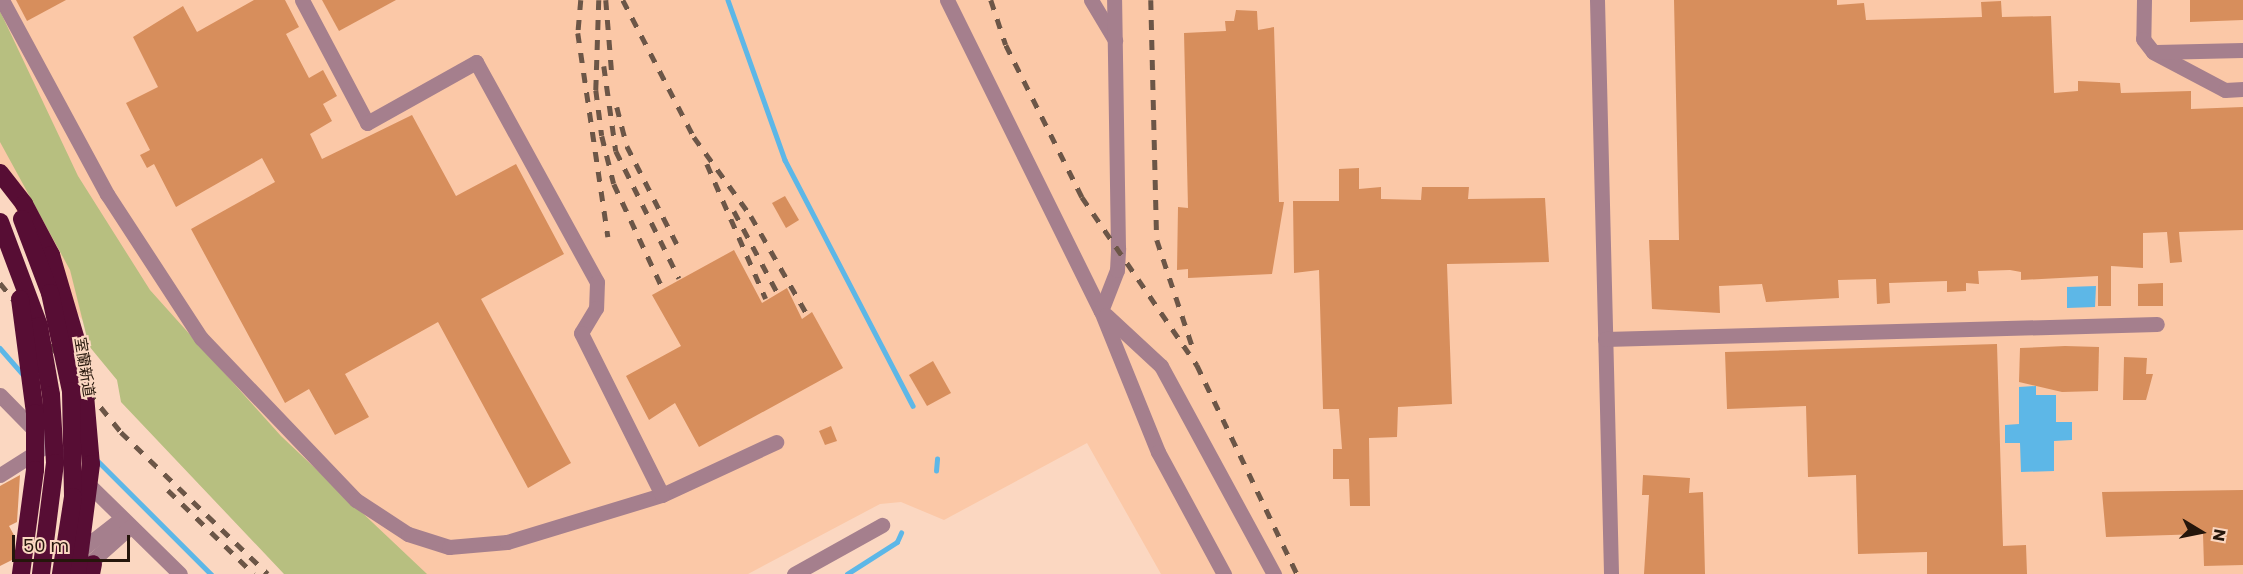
<!DOCTYPE html>
<meta charset="utf-8">
<style>
body{margin:0}
#map{position:relative;width:2243px;height:574px;overflow:hidden;background:#fbd7c1;font-family:Poppins,"Noto Sans JP",sans-serif}
div>[style]{position:absolute}
.built>*{inset:0;background:#fbc8a7}
.green>*{inset:0;background:#b7bf80}
.water>*{inset:0;background:#5db7e7}
.stream>*{height:4.5px;margin:-2.25px;padding:0 2.25px;transform-origin:2.25px;border-radius:2.25px;background:#5db7e7}
.building>*{inset:0;background:#d78e5c}
.minor>*{height:15px;margin:-7.5px;padding:0 7.5px;transform-origin:7.5px;border-radius:7.5px;background:#a57f8d}
.highway>*{height:18px;margin:-9px;padding:0 9px;transform-origin:9px;border-radius:9px;background:#570d34}
.rail>*{height:4.5px;margin-top:-2.25px;transform-origin:0;background:repeating-linear-gradient(90deg,#6c5647 0 10px,transparent 0 20px)}
.highway-bridge>*{height:18px;margin:-9px;padding:0 9px;transform-origin:9px;border-radius:9px;background:#570d34}
span{translate:-50% -50%;white-space:nowrap;text-align:center;line-height:1.15;-webkit-text-stroke:4.5px #fbd7c1;paint-order:stroke}
.street-label{font-size:15px;color:#25160b}
.north{position:absolute;left:2171px;top:502px;width:60px;height:60px;-webkit-text-stroke:4px #fbd7c1;paint-order:stroke;rotate:100deg;font-size:16px;font-weight:700;line-height:24px;text-align:center;color:#25160b}
.north::after{content:'';display:block;margin:auto;width:21px;height:27px;background:#25160b;clip-path:polygon(50% 0,100% 100%,50% 72%,0 100%)}
.scale{position:absolute;left:12px;top:535px;width:118px;height:27px;box-sizing:border-box;border:3px solid #25160b;border-top:0;padding-left:8px;font-size:18px;line-height:21px;white-space:nowrap;color:#25160b;-webkit-text-stroke:4px #fbd7c1;paint-order:stroke}
</style>
<div id="map">
<div class="built">
<i style="clip-path:polygon(0 0,2243px 0,2243px 574px,1161px 574px,1087px 443px,944px 520px,901px 502px,880px 504px,748px 574px,309px 574px,103px 347px,35px 258px,0 171px)"></i>
</div>
<div class="green">
<i style="clip-path:polygon(0 11px,78px 176px,150px 290px,281px 436px,427px 574px,284px 574px,121px 402px,117px 380px,89px 346px,70px 270px,0 142px)"></i>
</div>
<div class="water">
<i style="clip-path:polygon(2096px 286px,2095px 307px,2067px 308px,2067px 287px)"></i>
<i style="clip-path:polygon(2036px 386px,2036px 395px,2056px 395px,2056px 422px,2072px 422px,2072px 440px,2054px 441px,2054px 471px,2021px 472px,2020px 443px,2005px 443px,2005px 425px,2019px 424px,2019px 387px)"></i>
</div>
<div class="stream">
<i style="left:728px;top:0;width:170px;rotate:70.4deg"></i>
<i style="left:785px;top:160px;width:277px;rotate:62.5deg"></i>
<i style="left:0;top:348px;width:37px;rotate:49deg"></i>
<i style="left:96px;top:459px;width:163px;rotate:45deg"></i>
<i style="left:936px;top:471px;width:12px;rotate:-85deg"></i>
<i style="left:847px;top:574px;width:59px;rotate:-32.6deg"></i>
<i style="left:897px;top:542px;width:10px;rotate:-66deg"></i>
</div>
<div class="building">
<i style="clip-path:polygon(16px 0,66px 0,27px 21px)"></i>
<i style="clip-path:polygon(254px 0,285px 0,299px 27px,286px 34px,309px 78px,323px 70px,337px 96px,323px 104px,332px 121px,310px 134px,322px 159px,412px 115px,456px 196px,516px 164px,564px 254px,481px 299px,571px 463px,528px 488px,438px 322px,345px 374px,369px 417px,335px 435px,309px 389px,285px 403px,191px 229px,275px 182px,262px 158px,176px 207px,154px 164px,147px 168px,140px 155px,150px 150px,126px 103px,158px 87px,133px 37px,183px 6px,197px 32px)"></i>
<i style="clip-path:polygon(322px 0,396px 0,339px 31px)"></i>
<i style="clip-path:polygon(1674px 0,1837px 0,1837px 5px,1864px 3px,1866px 20px,1982px 17px,1981px 2px,2001px 1px,2002px 17px,2051px 16px,2054px 93px,2078px 91px,2078px 81px,2120px 83px,2121px 93px,2191px 91px,2191px 109px,2243px 107px,2243px 230px,2179px 232px,2182px 262px,2170px 263px,2167px 232px,2143px 233px,2143px 268px,2111px 266px,2111px 306px,2098px 306px,2098px 276px,2021px 280px,2021px 272px,2010px 270px,1978px 271px,1979px 284px,1966px 283px,1966px 291px,1947px 292px,1947px 281px,1889px 283px,1890px 303px,1877px 304px,1876px 279px,1838px 280px,1839px 298px,1766px 302px,1762px 284px,1719px 286px,1720px 313px,1652px 309px,1649px 240px,1679px 240px)"></i>
<i style="clip-path:polygon(2190px 0,2243px 0,2243px 20px,2190px 22px)"></i>
<i style="clip-path:polygon(1236px 10px,1257px 11px,1258px 30px,1274px 27px,1279px 202px,1284px 202px,1272px 274px,1188px 278px,1188px 269px,1177px 270px,1178px 207px,1188px 208px,1184px 33px,1226px 31px,1225px 21px,1234px 21px)"></i>
<i style="clip-path:polygon(1359px 168px,1359px 189px,1381px 187px,1381px 199px,1421px 200px,1422px 187px,1469px 187px,1468px 199px,1545px 198px,1549px 262px,1447px 264px,1452px 404px,1398px 407px,1397px 437px,1369px 438px,1370px 506px,1350px 506px,1349px 479px,1333px 479px,1333px 449px,1342px 449px,1339px 409px,1323px 409px,1319px 270px,1294px 273px,1293px 201px,1339px 201px,1339px 169px)"></i>
<i style="clip-path:polygon(785px 196px,799px 220px,786px 228px,772px 203px)"></i>
<i style="clip-path:polygon(734px 250px,762px 303px,787px 288px,802px 319px,812px 312px,843px 368px,699px 447px,675px 403px,649px 420px,626px 376px,681px 346px,652px 295px)"></i>
<i style="clip-path:polygon(2163px 283px,2163px 306px,2138px 306px,2138px 284px)"></i>
<i style="clip-path:polygon(1997px 344px,2003px 546px,2026px 545px,2027px 574px,1927px 574px,1927px 552px,1858px 554px,1856px 475px,1808px 477px,1806px 406px,1727px 409px,1725px 352px)"></i>
<i style="clip-path:polygon(2065px 346px,2099px 347px,2098px 391px,2062px 392px,2019px 382px,2020px 348px)"></i>
<i style="clip-path:polygon(2124px 357px,2147px 358px,2146px 374px,2153px 374px,2146px 400px,2123px 400px)"></i>
<i style="clip-path:polygon(933px 361px,951px 393px,927px 406px,909px 375px)"></i>
<i style="clip-path:polygon(831px 426px,837px 441px,825px 445px,819px 431px)"></i>
<i style="clip-path:polygon(20px 475px,17px 522px,9px 526px,15px 537px,12px 560px,0 566px,0 486px)"></i>
<i style="clip-path:polygon(1643px 475px,1690px 478px,1689px 493px,1703px 492px,1705px 574px,1644px 574px,1649px 495px,1642px 495px)"></i>
<i style="clip-path:polygon(2243px 490px,2243px 565px,2204px 566px,2203px 534px,2106px 537px,2102px 492px)"></i>
</div>
<div class="minor">
<i style="left:2px;top:0;width:221px;rotate:61.6deg"></i>
<i style="left:107px;top:194px;width:172px;rotate:56.9deg"></i>
<i style="left:201px;top:338px;width:224px;rotate:46.3deg"></i>
<i style="left:356px;top:500px;width:62px;rotate:33.2deg"></i>
<i style="left:408px;top:534px;width:43px;rotate:17.6deg"></i>
<i style="left:449px;top:547px;width:58px;rotate:-4.9deg"></i>
<i style="left:507px;top:542px;width:162px;rotate:-16.9deg"></i>
<i style="left:662px;top:495px;width:126px;rotate:-24.9deg"></i>
<i style="left:302px;top:0;width:139px;rotate:62.1deg"></i>
<i style="left:367px;top:123px;width:125px;rotate:-29.2deg"></i>
<i style="left:476px;top:62px;width:251px;rotate:61.2deg"></i>
<i style="left:597px;top:282px;width:26px;rotate:92deg"></i>
<i style="left:596px;top:308px;width:29px;rotate:121deg"></i>
<i style="left:581px;top:333px;width:181px;rotate:63.4deg"></i>
<i style="left:947px;top:0;width:347px;rotate:63.7deg"></i>
<i style="left:1101px;top:311px;width:152px;rotate:68deg"></i>
<i style="left:1158px;top:452px;width:139px;rotate:61.6deg"></i>
<i style="left:1091px;top:0;width:47px;rotate:59deg"></i>
<i style="left:1597px;top:0;width:574px;rotate:88.6deg"></i>
<i style="left:2144px;top:0;width:39px;rotate:91deg"></i>
<i style="left:2143px;top:39px;width:16px;rotate:52deg"></i>
<i style="left:2153px;top:52px;width:81px;rotate:27.8deg"></i>
<i style="left:2225px;top:90px;width:18px;rotate:-3deg"></i>
<i style="left:2156px;top:52px;width:87px;rotate:-1.3deg"></i>
<i style="left:1101px;top:311px;width:44px;rotate:-68.7deg"></i>
<i style="left:1117px;top:270px;width:22px;rotate:-87deg"></i>
<i style="left:1118px;top:248px;width:248px;rotate:-90.9deg"></i>
<i style="left:1106px;top:315px;width:75px;rotate:42.8deg"></i>
<i style="left:1161px;top:366px;width:237px;rotate:61.5deg"></i>
<i style="left:1605px;top:339px;width:552px;rotate:-1.56deg"></i>
<i style="left:0;top:395px;width:84px;rotate:45.5deg"></i>
<i style="left:0;top:475px;width:49px;rotate:-32.4deg"></i>
<i style="left:82px;top:478px;width:137px;rotate:44.4deg"></i>
<i style="left:72px;top:557px;width:63px;rotate:-38deg"></i>
<i style="left:84px;top:568px;width:62px;rotate:-41.7deg"></i>
<i style="left:794px;top:574px;width:101px;rotate:-29.1deg"></i>
</div>
<div class="highway">
<i style="left:91px;top:574px;width:10px;rotate:-79deg"></i>
</div>
<div class="rail">
<i style="left:581px;top:0;width:33px;rotate:95deg"></i>
<i style="left:578px;top:33px;width:206px;rotate:81.6deg"></i>
<i style="left:599px;top:0;width:90px;rotate:91.9deg"></i>
<i style="left:596px;top:90px;width:46px;rotate:82.6deg"></i>
<i style="left:602px;top:136px;width:49px;rotate:76deg"></i>
<i style="left:614px;top:184px;width:114px;rotate:65deg"></i>
<i style="left:606px;top:0;width:75px;rotate:85.4deg"></i>
<i style="left:623px;top:0;width:154px;rotate:62.6deg"></i>
<i style="left:694px;top:137px;width:97px;rotate:54.2deg"></i>
<i style="left:751px;top:216px;width:113px;rotate:60.3deg"></i>
<i style="left:991px;top:0;width:47px;rotate:71.6deg"></i>
<i style="left:1006px;top:45px;width:170px;rotate:63.4deg"></i>
<i style="left:1082px;top:197px;width:204px;rotate:55.6deg"></i>
<i style="left:1197px;top:365px;width:232px;rotate:64.4deg"></i>
<i style="left:1151px;top:0;width:240px;rotate:88.6deg"></i>
<i style="left:1157px;top:240px;width:111px;rotate:71.6deg"></i>
<i style="left:604px;top:66px;width:86px;rotate:82deg"></i>
<i style="left:616px;top:151px;width:142px;rotate:63.6deg"></i>
<i style="left:617px;top:107px;width:40px;rotate:75.6deg"></i>
<i style="left:627px;top:146px;width:110px;rotate:63deg"></i>
<i style="left:707px;top:164px;width:147px;rotate:66.4deg"></i>
<i style="left:734px;top:211px;width:92px;rotate:62deg"></i>
<i style="left:0;top:283px;width:192px;rotate:50.9deg"></i>
<i style="left:121px;top:432px;width:204px;rotate:44deg"></i>
<i style="left:168px;top:490px;width:120px;rotate:44.3deg"></i>
</div>
<div class="highway-bridge">
<i style="left:0;top:173px;width:39px;rotate:52deg"></i>
<i style="left:24px;top:204px;width:58px;rotate:62.1deg"></i>
<i style="left:51px;top:255px;width:109px;rotate:73.6deg"></i>
<i style="left:82px;top:360px;width:104px;rotate:85.1deg"></i>
<i style="left:91px;top:464px;width:111px;rotate:97.3deg"></i>
<i style="left:22px;top:219px;width:79px;rotate:69.3deg"></i>
<i style="left:50px;top:293px;width:100px;rotate:77.9deg"></i>
<i style="left:71px;top:391px;width:106px;rotate:88.9deg"></i>
<i style="left:73px;top:497px;width:78px;rotate:98.9deg"></i>
<i style="left:0;top:222px;width:111px;rotate:69.4deg"></i>
<i style="left:39px;top:326px;width:70px;rotate:80.1deg"></i>
<i style="left:51px;top:395px;width:68px;rotate:86.6deg"></i>
<i style="left:55px;top:463px;width:112px;rotate:97.2deg"></i>
<i style="left:20px;top:299px;width:115px;rotate:82.5deg"></i>
<i style="left:35px;top:413px;width:57px;rotate:90deg"></i>
<i style="left:35px;top:470px;width:105px;rotate:97.7deg"></i>
</div>
<div class="street-label">
<span style="left:85px;top:367px;rotate:81deg">室蘭新道</span>
</div>
<div class="north">N</div>
<div class="scale">50 m</div>
</div>
